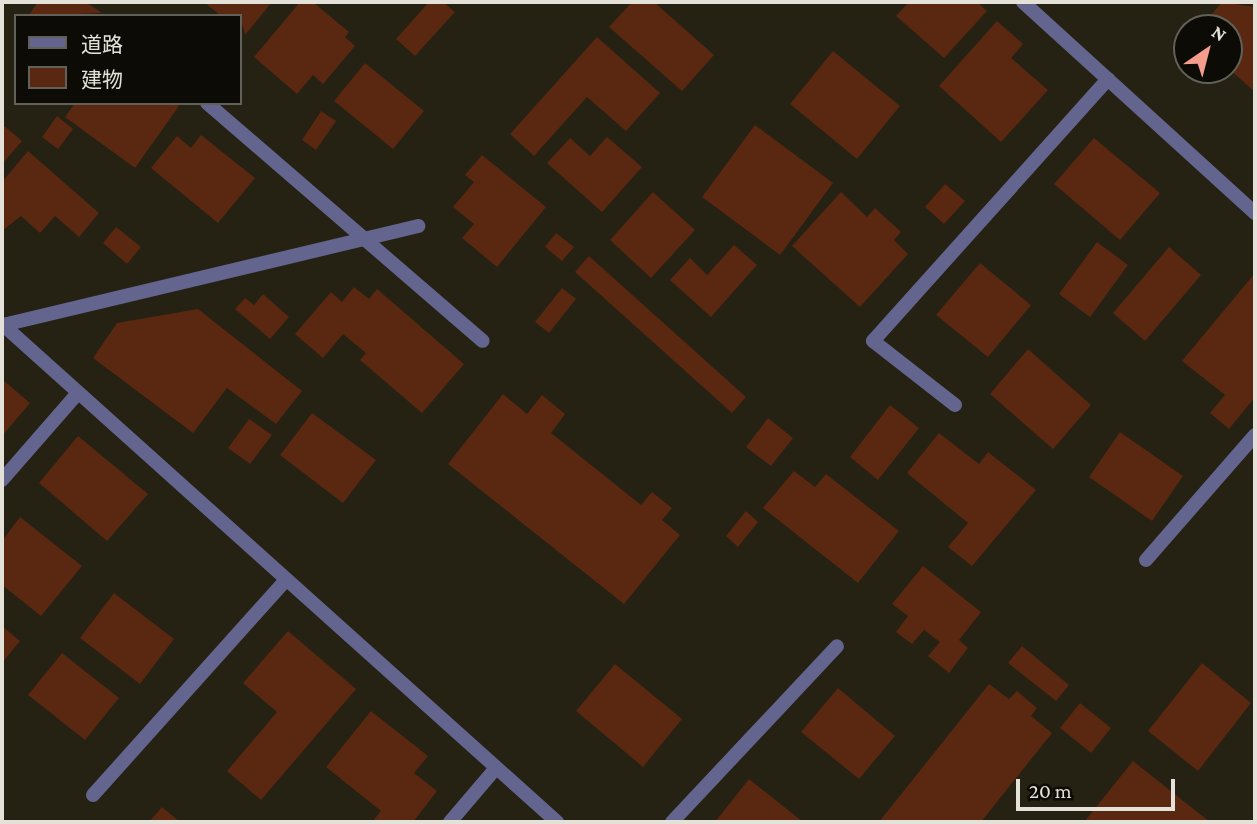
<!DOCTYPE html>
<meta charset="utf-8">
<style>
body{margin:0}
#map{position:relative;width:1257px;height:824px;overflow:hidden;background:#252113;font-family:"Crimson Pro","Noto Sans JP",serif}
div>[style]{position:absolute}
.building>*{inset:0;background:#5a2711}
.minor>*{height:14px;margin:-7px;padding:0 7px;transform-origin:7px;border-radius:7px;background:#63658e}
span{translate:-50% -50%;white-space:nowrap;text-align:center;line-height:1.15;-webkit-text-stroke:5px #0c0b05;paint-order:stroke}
.frame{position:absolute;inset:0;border:4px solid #e4e1d8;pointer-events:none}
.legend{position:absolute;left:14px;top:14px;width:228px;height:91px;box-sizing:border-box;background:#0c0b05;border:2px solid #626159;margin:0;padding:9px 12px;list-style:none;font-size:21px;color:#e4e1d8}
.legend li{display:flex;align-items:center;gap:14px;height:35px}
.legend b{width:35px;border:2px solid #626159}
.north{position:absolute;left:1173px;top:14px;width:70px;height:70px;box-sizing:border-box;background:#0c0b05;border:2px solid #626159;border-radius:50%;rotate:35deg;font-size:19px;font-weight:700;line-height:28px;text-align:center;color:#e4e1d8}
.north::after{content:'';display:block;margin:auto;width:24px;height:32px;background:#f49d8c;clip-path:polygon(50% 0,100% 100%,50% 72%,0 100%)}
.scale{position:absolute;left:1016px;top:779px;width:159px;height:32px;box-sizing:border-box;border:4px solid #e4e1d8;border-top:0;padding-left:9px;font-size:21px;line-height:24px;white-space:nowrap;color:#e4e1d8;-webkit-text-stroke:5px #0c0b05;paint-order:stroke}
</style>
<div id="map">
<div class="building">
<i style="clip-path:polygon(38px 2px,86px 2px,102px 13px,28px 16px)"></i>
<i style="clip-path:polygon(204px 2px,272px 2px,245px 35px,240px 16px,221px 16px)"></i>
<i style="clip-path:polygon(300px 2px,313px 2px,349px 32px,345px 37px,355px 46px,323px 84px,313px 75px,297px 94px,254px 57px)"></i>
<i style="clip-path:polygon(429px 2px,443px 2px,455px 12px,415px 56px,396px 39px)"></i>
<i style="clip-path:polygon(632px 2px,654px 2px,714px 55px,682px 91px,609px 27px)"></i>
<i style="clip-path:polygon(909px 2px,977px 2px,987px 11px,944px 58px,896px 16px)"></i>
<i style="clip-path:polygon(1222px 2px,1255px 7px,1255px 92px,1229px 69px,1229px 28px,1200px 28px)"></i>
<i style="clip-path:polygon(997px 21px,1023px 44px,1011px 58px,1048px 90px,1001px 142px,939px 86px)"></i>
<i style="clip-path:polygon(597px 37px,660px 93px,626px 131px,587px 97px,534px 156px,510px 134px)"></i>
<i style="clip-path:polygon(833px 51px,900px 106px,857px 159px,790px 104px)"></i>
<i style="clip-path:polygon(365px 63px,424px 111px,393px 149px,334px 101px)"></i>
<i style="clip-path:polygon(75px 103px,175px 103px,179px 106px,135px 168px,65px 117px)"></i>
<i style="clip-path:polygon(321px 111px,336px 121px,316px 150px,302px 140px)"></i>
<i style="clip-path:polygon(57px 116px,73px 129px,58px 149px,42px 137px)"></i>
<i style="clip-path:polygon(2px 124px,22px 141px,2px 164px)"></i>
<i style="clip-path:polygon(755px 125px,833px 183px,780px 255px,702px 197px)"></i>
<i style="clip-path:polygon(201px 135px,255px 178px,218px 223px,151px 168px,177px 136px,191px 148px)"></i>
<i style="clip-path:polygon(607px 137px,642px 167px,602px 212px,547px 163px,570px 138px,590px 156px)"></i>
<i style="clip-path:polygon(1094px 138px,1160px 193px,1120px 240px,1054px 184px)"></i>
<i style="clip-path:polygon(28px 151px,99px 213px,79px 237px,55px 216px,40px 233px,21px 216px,2px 231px,2px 182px)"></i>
<i style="clip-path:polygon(482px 155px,546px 207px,497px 267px,462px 238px,474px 224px,453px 207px,474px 182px,465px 175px)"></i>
<i style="clip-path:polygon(945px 184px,965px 201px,944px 224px,925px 207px)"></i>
<i style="clip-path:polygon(653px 192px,695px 230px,651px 278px,610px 240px)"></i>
<i style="clip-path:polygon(841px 192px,867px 217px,875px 208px,901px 232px,894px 240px,908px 254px,860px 307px,792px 246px)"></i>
<i style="clip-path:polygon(116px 227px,141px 247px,127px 264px,103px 243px)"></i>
<i style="clip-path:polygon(556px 233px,574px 247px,562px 261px,545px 247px)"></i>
<i style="clip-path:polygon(1097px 242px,1128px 265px,1090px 317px,1059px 294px)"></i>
<i style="clip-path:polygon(734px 245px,757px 265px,711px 317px,670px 280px,690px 258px,707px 275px)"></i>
<i style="clip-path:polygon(1169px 247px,1201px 275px,1145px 341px,1113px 313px)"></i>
<i style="clip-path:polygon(589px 256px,746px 397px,732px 413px,575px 272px)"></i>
<i style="clip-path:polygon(980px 263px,1031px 305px,988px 357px,936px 315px)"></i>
<i style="clip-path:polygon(1255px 273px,1255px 397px,1229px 429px,1210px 413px,1225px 395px,1182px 361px)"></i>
<i style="clip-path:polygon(354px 287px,369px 299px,377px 289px,464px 364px,422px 413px,360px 360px,366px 353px,343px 334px,323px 358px,295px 334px,331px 292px,342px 302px)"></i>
<i style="clip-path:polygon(562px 288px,576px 299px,549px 333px,535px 322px)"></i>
<i style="clip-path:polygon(263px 294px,289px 317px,270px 339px,235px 309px,245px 298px,254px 305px)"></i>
<i style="clip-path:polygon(198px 309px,302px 391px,276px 424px,227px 388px,193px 433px,93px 358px,117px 323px)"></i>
<i style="clip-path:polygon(1028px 349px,1091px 405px,1053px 449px,990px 394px)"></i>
<i style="clip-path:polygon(2px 379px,30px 403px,2px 436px)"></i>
<i style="clip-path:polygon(503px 394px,527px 414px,542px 395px,565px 414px,551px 433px,641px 505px,652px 492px,672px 508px,662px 520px,680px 535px,624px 604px,448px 464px)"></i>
<i style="clip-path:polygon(890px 405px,919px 428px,878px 480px,850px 457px)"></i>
<i style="clip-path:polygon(312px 413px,376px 460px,343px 503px,280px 455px)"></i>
<i style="clip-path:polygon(768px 418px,793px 438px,771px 466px,746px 447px)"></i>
<i style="clip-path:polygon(249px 419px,272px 435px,250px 464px,228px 448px)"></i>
<i style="clip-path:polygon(1120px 432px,1183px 476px,1152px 521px,1089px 477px)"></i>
<i style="clip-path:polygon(939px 433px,979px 464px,988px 452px,1036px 490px,972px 566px,948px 547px,968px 523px,907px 473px)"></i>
<i style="clip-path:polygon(78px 436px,148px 494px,107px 541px,39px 483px)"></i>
<i style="clip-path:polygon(794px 471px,815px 487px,826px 474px,899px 531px,858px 583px,763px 508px)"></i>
<i style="clip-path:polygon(746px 511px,758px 522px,738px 547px,726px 536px)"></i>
<i style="clip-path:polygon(20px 517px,82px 566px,41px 616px,2px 585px,2px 541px)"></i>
<i style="clip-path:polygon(923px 566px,981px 612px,959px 640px,968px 648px,949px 673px,928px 656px,940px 642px,924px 630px,912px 644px,896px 632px,908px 616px,892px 604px)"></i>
<i style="clip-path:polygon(114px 593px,174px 639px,140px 684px,80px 638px)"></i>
<i style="clip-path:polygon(2px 626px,20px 641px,2px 663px)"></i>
<i style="clip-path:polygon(288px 631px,356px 689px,261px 800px,227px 771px,277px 712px,243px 683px)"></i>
<i style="clip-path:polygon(1022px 646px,1069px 685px,1056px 701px,1008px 663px)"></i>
<i style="clip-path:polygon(62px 653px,119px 698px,85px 740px,28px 695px)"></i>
<i style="clip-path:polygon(1202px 663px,1251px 703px,1198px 771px,1148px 731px)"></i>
<i style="clip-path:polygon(615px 664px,682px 719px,643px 767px,576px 711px)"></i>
<i style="clip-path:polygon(989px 684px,1009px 699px,1017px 691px,1037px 708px,1031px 716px,1052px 733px,981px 822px,879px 822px)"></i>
<i style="clip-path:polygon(838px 688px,895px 736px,859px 779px,801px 732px)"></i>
<i style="clip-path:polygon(1080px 703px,1111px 728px,1091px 753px,1060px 728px)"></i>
<i style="clip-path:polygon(371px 711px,428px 756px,414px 773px,437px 791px,413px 822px,372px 822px,381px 811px,326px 767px)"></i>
<i style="clip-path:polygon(1133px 761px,1210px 822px,1084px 822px)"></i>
<i style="clip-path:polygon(749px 779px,803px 822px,715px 822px)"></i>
<i style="clip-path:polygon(162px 807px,180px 822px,149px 822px)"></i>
</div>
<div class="minor">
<i style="left:1023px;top:2px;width:314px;rotate:42.3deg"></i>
<i style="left:207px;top:103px;width:364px;rotate:40.8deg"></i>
<i style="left:2px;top:324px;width:746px;rotate:41.9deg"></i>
<i style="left:3px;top:325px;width:427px;rotate:-13.4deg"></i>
<i style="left:955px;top:405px;width:104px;rotate:-142deg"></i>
<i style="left:873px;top:341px;width:352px;rotate:-48.1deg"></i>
<i style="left:2px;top:480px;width:114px;rotate:-48.9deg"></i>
<i style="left:1146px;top:560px;width:166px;rotate:-48.9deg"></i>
<i style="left:93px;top:795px;width:286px;rotate:-48.1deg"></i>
<i style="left:450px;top:822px;width:71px;rotate:-49.6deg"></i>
<i style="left:672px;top:822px;width:241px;rotate:-46.8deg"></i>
</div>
<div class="frame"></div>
<ul class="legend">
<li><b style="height:9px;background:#63658e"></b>道路</li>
<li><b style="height:19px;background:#5a2711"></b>建物</li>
</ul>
<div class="north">N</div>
<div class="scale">20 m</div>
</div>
